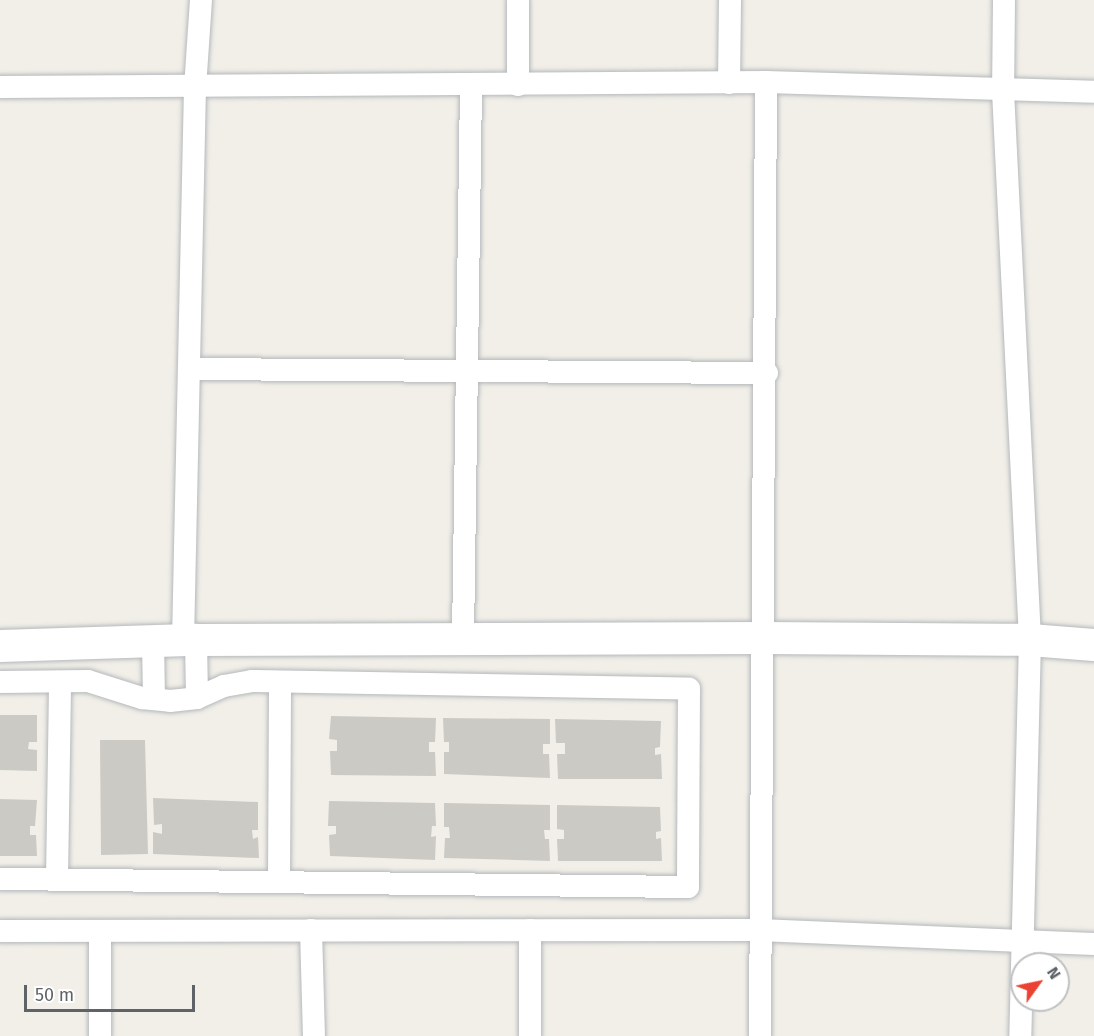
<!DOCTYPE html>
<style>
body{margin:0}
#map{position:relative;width:1094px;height:1036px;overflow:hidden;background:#f1efe8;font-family:"Fira Sans",sans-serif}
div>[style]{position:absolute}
.building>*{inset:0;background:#cccac5}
.roads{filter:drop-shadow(0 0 2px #b5b8bc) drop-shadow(0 0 2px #b5b8bc)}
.street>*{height:22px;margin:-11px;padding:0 11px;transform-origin:11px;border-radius:11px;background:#fff}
.secondary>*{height:32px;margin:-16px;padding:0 16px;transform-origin:16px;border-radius:16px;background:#fff}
span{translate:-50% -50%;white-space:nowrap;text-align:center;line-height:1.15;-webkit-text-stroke:4.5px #fff;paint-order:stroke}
.north{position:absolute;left:1010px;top:952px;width:60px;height:60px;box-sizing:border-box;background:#fff;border:2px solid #bfc1c3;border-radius:50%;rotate:57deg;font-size:16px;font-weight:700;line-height:24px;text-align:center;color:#5f6368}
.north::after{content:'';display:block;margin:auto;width:21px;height:27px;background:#ea4335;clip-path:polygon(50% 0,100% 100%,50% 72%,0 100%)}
.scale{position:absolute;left:24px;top:985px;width:171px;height:27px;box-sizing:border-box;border:3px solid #5f6368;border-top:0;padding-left:8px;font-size:18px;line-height:21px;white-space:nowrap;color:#5f6368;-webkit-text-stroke:4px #fff;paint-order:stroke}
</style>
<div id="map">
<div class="building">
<i style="clip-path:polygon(0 715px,37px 715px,37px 742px,29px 742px,28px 749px,37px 750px,37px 771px,0 770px)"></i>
<i style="clip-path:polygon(331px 716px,436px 718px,435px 742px,429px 742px,429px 752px,435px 752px,436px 776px,331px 775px,330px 751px,337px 751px,337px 740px,329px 739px)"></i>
<i style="clip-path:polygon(443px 718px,550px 719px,550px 744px,543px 744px,543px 754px,549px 754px,550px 778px,444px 774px,444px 752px,449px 752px,449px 742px,444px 742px)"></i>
<i style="clip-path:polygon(555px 719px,661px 721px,660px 747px,655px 748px,655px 755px,661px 754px,662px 779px,558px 779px,557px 754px,565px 754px,565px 743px,556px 743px)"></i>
<i style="clip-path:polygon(100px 740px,145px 740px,148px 854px,101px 855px)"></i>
<i style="clip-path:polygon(153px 798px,258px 802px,258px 830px,252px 830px,253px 839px,258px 837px,259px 858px,153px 854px,153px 832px,162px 834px,162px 824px,154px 825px)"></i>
<i style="clip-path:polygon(0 799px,37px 800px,35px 826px,30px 826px,30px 835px,36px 835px,37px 856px,0 856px)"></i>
<i style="clip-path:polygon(329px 801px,435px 803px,436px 826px,432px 826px,431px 837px,436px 836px,435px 860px,330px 856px,329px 835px,336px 834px,336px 826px,328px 826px)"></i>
<i style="clip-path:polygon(444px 803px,550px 805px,550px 830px,544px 830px,545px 839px,549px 839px,550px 861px,444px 858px,445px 838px,450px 838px,449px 827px,444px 827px)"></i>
<i style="clip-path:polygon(557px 805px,660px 807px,661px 831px,656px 832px,656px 839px,661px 838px,662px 861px,558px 861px,557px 839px,564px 839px,564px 830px,557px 829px)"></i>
</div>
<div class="roads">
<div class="street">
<i style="left:518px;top:0;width:85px;rotate:90deg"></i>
<i style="left:1004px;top:0;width:91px;rotate:90.6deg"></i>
<i style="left:1003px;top:91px;width:550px;rotate:87.18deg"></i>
<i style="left:1030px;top:640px;width:396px;rotate:91.4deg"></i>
<i style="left:729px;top:83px;width:83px;rotate:-89.3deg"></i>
<i style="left:0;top:87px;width:766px;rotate:-0.37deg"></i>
<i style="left:766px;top:82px;width:328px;rotate:1.7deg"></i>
<i style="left:189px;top:369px;width:578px;rotate:0.4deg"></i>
<i style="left:463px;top:639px;width:554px;rotate:-89.17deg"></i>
<i style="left:196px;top:640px;width:58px;rotate:89deg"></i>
<i style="left:153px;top:641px;width:57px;rotate:89deg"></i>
<i style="left:183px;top:641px;width:553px;rotate:-88.76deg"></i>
<i style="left:195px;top:88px;width:88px;rotate:-86.1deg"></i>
<i style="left:0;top:682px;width:88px;rotate:-0.7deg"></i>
<i style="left:88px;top:681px;width:57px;rotate:17.5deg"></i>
<i style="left:142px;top:698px;width:28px;rotate:6deg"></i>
<i style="left:170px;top:701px;width:27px;rotate:-6deg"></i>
<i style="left:197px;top:698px;width:30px;rotate:-24deg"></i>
<i style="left:224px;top:686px;width:28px;rotate:-10deg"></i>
<i style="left:252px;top:681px;width:437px;rotate:1deg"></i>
<i style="left:689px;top:689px;width:198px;rotate:90.3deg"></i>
<i style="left:688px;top:887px;width:688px;rotate:-179.33deg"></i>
<i style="left:57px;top:879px;width:197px;rotate:-89.1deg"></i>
<i style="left:279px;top:882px;width:197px;rotate:-89.7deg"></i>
<i style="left:311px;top:930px;width:106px;rotate:88.4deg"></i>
<i style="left:530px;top:930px;width:106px;rotate:90deg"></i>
<i style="left:0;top:931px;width:759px;rotate:-0.08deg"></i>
<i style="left:759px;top:930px;width:335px;rotate:2.4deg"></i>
<i style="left:100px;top:932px;width:104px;rotate:90deg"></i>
<i style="left:760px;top:1036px;width:954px;rotate:-89.64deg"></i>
</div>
<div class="secondary">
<i style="left:0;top:646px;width:196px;rotate:-1.8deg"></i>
<i style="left:196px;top:640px;width:568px;rotate:-0.2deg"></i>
<i style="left:764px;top:638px;width:266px;rotate:0.4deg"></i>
<i style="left:1030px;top:640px;width:64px;rotate:4.5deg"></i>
</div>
</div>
<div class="north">N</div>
<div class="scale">50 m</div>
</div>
